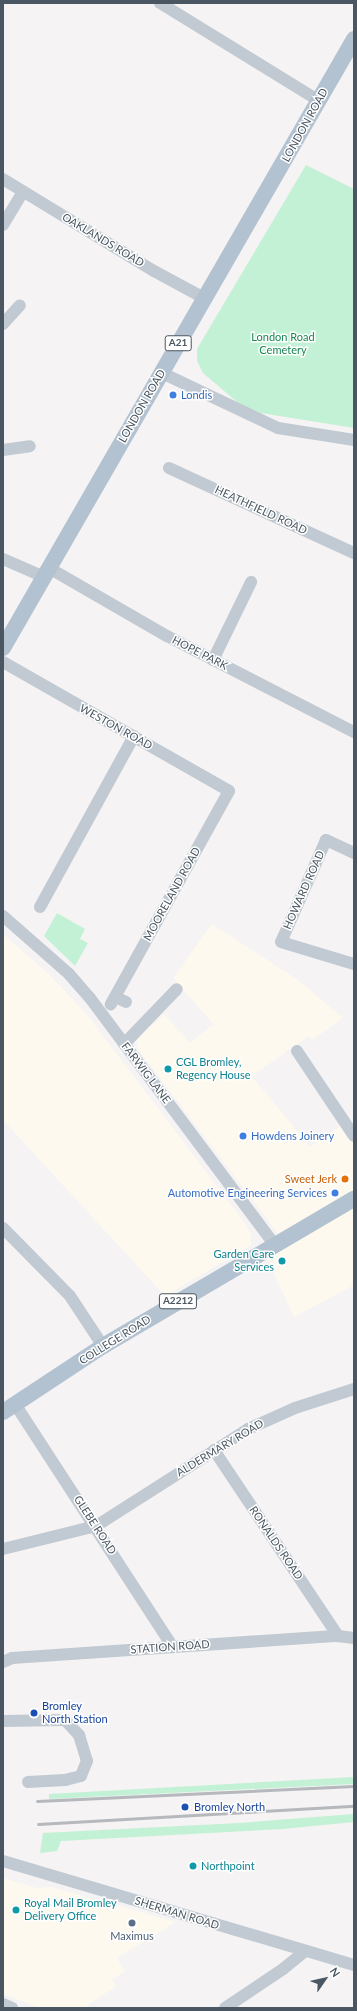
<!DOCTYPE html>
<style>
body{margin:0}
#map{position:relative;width:357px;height:2011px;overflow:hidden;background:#f5f3f3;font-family:Lato,sans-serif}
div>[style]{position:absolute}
.commercial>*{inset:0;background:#fdf9ef}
.green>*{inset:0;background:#c3f1d5}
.minor>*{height:12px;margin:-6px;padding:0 6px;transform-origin:6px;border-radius:6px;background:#c1cad2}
.major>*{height:16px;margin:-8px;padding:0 8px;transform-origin:8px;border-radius:8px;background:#b3c2d1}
.rail>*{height:3px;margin:-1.5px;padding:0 1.5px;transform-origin:1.5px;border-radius:1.5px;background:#b5b8bd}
.dots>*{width:11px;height:11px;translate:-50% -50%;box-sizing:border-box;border:2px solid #fff;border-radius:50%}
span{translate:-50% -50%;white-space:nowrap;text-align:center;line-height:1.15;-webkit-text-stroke:3px #fff;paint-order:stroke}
.shield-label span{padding:1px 3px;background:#fff;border:1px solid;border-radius:3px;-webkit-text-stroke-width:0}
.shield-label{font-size:10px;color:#4a5661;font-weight:700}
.street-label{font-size:11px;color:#4a5661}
.park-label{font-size:11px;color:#17864f}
.shop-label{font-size:11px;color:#366cbe}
.left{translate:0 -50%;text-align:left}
.right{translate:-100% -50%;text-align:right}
.culture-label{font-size:11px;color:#0d838f}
.food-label{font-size:11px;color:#c56008}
.transit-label{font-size:11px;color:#164399}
.service-label{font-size:11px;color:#4e5e75}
.frame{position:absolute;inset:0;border:4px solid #4a5661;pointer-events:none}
.north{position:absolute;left:305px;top:1959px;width:40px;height:40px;-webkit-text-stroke:3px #fff;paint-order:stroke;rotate:56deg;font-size:11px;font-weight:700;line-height:16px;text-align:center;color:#4a5661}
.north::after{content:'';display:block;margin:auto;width:14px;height:18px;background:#4a5661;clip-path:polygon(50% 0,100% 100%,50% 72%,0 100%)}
</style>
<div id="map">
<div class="commercial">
<i style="clip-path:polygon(212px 924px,298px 980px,343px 1018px,312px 1040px,309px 1036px,252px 1076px,310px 1147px,345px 1123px,354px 1127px,354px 1199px,282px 1239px,137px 1048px,137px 1040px,164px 1014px,190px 1043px,213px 1024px,173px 978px)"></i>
<i style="clip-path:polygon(3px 934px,50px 975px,88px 1016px,244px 1222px,251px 1233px,251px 1245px,165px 1296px,3px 1120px)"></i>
<i style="clip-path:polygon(354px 1207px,354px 1285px,294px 1317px,266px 1257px)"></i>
<i style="clip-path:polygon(3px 1878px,37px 1888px,52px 1887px,176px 1922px,117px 1958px,125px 1971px,112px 1980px,116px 1986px,84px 2008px,40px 2008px,3px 1994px)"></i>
</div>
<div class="green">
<i style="clip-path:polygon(306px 165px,354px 189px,354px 428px,261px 413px,243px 407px,203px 373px,197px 361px,197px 349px)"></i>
<i style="clip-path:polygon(57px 913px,85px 929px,80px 939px,88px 943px,75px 966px,44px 936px)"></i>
<i style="clip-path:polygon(354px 1777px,354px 1784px,49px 1799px,49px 1794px)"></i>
<i style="clip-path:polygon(354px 1814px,354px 1822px,283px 1829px,61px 1841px,57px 1851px,40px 1853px,43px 1833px,239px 1823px)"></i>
</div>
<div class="minor">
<i style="left:160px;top:3px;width:187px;rotate:31.6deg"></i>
<i style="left:3px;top:179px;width:177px;rotate:31.4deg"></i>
<i style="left:154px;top:271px;width:57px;rotate:28.4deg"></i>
<i style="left:3px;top:225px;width:39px;rotate:-59deg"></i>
<i style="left:3px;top:324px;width:25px;rotate:-48deg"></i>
<i style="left:162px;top:373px;width:128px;rotate:25.4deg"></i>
<i style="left:278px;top:428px;width:77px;rotate:9deg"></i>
<i style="left:3px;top:450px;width:27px;rotate:-8deg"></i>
<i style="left:169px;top:468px;width:204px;rotate:24.7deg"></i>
<i style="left:3px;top:559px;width:45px;rotate:23.7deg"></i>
<i style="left:49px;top:568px;width:136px;rotate:30deg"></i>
<i style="left:167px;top:636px;width:210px;rotate:27.2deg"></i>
<i style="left:213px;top:660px;width:87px;rotate:-64deg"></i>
<i style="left:3px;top:662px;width:260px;rotate:29.7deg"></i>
<i style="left:229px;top:791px;width:244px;rotate:119deg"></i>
<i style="left:354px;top:853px;width:31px;rotate:-155deg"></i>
<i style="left:326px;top:840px;width:111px;rotate:113.8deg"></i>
<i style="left:281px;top:942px;width:76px;rotate:16.8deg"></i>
<i style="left:40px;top:907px;width:195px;rotate:-61.2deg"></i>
<i style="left:3px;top:916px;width:88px;rotate:41.3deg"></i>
<i style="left:69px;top:974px;width:32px;rotate:49deg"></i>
<i style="left:90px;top:998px;width:307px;rotate:53.2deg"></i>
<i style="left:115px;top:997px;width:12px;rotate:24deg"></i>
<i style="left:124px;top:1044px;width:76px;rotate:-46.1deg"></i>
<i style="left:297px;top:1051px;width:102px;rotate:56.2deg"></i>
<i style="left:3px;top:1228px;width:95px;rotate:45.4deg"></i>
<i style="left:70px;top:1296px;width:60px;rotate:56.6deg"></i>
<i style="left:15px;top:1404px;width:290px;rotate:57deg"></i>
<i style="left:214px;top:1450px;width:224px;rotate:56.3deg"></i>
<i style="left:3px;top:1549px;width:96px;rotate:-13.9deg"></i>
<i style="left:96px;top:1526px;width:180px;rotate:-32.5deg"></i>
<i style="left:248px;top:1429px;width:51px;rotate:-24.1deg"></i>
<i style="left:295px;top:1408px;width:62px;rotate:-17.9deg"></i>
<i style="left:3px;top:1662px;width:10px;rotate:-24deg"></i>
<i style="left:12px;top:1658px;width:327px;rotate:-3.9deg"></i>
<i style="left:338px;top:1636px;width:16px;rotate:7deg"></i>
<i style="left:3px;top:1721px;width:62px;rotate:-0.9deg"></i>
<i style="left:65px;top:1720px;width:21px;rotate:47deg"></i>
<i style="left:79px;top:1735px;width:27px;rotate:73deg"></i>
<i style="left:87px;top:1761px;width:16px;rotate:112deg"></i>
<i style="left:81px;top:1776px;width:16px;rotate:166deg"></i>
<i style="left:65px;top:1780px;width:37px;rotate:177deg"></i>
<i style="left:3px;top:1861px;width:366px;rotate:16.5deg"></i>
<i style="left:3px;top:2004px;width:10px;rotate:24deg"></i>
<i style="left:225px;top:2008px;width:70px;rotate:-33.9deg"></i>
<i style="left:283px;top:1969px;width:28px;rotate:-39deg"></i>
</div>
<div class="major">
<i style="left:3px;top:648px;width:703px;rotate:-60.04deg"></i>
<i style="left:3px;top:1412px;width:120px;rotate:-33.4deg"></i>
<i style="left:103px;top:1346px;width:291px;rotate:-30.4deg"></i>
</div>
<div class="rail">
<i style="left:37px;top:1801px;width:317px;rotate:-2.7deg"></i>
<i style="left:38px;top:1824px;width:317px;rotate:-3.3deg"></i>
</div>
<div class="dots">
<i style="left:173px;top:395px;background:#3f7fe0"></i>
<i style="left:168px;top:1069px;background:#0f9aa8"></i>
<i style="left:243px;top:1136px;background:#3f7fe0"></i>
<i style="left:345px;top:1179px;background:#e8710a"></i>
<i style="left:335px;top:1193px;background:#3f7fe0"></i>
<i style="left:282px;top:1261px;background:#0f9aa8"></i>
<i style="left:34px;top:1713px;background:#1a4fb4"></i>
<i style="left:185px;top:1807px;background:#1a4fb4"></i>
<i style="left:193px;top:1866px;background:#0f9aa8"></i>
<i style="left:16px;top:1910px;background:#0f9aa8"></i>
<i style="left:132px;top:1923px;background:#5c6f8a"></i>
</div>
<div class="shield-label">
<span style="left:178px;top:343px">A21</span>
<span style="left:178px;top:1301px">A2212</span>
</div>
<div class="street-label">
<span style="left:305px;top:125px;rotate:-61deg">LONDON ROAD</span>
<span style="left:103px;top:240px;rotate:31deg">OAKLANDS ROAD</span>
<span style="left:142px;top:406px;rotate:-60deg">LONDON ROAD</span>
<span style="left:261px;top:510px;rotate:25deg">HEATHFIELD ROAD</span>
<span style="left:200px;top:653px;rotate:27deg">HOPE PARK</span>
<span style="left:116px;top:727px;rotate:29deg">WESTON ROAD</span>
<span style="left:304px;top:890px;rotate:-66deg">HOWARD ROAD</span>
<span style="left:172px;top:894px;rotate:-61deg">MOORELAND ROAD</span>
<span style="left:146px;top:1073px;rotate:53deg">FARWIG LANE</span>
<span style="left:115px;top:1340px;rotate:-32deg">COLLEGE ROAD</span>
<span style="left:220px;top:1448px;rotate:-31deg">ALDERMARY ROAD</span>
<span style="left:95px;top:1525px;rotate:57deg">GLEBE ROAD</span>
<span style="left:276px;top:1543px;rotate:56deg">RONALDS ROAD</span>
<span style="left:170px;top:1647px;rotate:-4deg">STATION ROAD</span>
<span style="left:177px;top:1913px;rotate:17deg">SHERMAN ROAD</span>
</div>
<div class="park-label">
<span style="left:283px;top:344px">London Road<br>Cemetery</span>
</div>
<div class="shop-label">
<span class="left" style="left:181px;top:395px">Londis</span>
<span class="left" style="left:251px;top:1136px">Howdens Joinery</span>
<span class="right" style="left:327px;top:1193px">Automotive Engineering Services</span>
</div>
<div class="culture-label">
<span class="left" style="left:176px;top:1069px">CGL Bromley,<br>Regency House</span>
<span class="right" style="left:274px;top:1261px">Garden Care<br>Services</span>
<span class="left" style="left:201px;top:1866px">Northpoint</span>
<span class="left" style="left:24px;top:1910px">Royal Mail Bromley<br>Delivery Office</span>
</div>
<div class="food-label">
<span class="right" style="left:337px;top:1179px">Sweet Jerk</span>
</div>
<div class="transit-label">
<span class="left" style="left:42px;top:1713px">Bromley<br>North Station</span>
<span class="left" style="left:194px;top:1807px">Bromley North</span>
</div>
<div class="service-label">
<span style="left:132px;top:1936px">Maximus</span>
</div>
<div class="frame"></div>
<div class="north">N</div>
</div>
